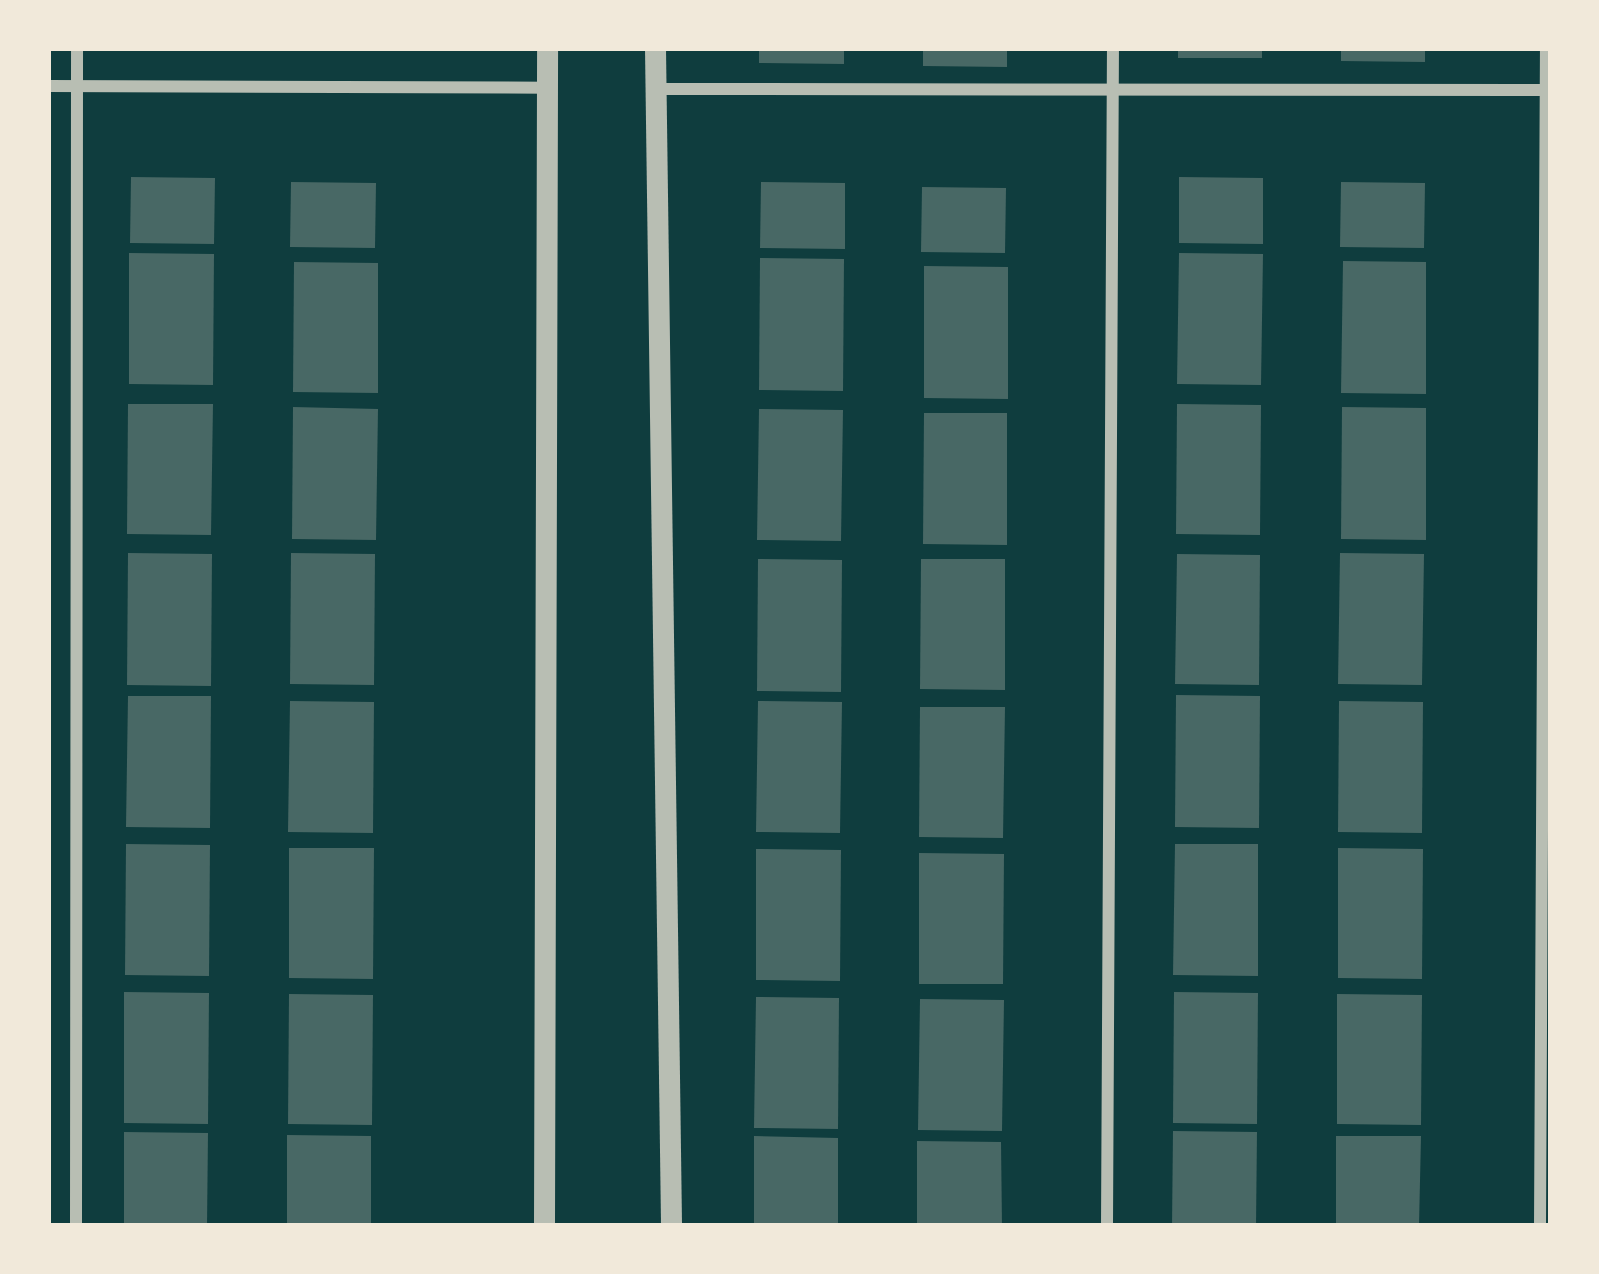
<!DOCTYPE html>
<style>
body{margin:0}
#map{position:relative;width:1599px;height:1274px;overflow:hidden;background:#0f3d3e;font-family:Helvetica,sans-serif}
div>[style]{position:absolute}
.building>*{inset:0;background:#486865}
.minor>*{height:12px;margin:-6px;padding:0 6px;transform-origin:6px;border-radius:6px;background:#b8beb3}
.tertiary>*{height:21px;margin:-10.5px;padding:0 10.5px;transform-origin:10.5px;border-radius:10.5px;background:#b8beb3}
span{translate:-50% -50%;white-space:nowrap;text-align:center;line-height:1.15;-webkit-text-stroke:9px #f1e9da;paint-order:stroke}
.frame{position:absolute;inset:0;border:51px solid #f1e9da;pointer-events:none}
</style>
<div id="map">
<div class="building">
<i style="clip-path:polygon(759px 48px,844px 48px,844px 64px,759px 63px)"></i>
<i style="clip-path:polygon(923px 48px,1007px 48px,1007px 67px,923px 66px)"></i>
<i style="clip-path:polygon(1178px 48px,1262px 48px,1262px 58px,1178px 58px)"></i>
<i style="clip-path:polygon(1341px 48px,1425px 48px,1425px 62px,1341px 61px)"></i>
<i style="clip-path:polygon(131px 177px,215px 178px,214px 244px,130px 243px)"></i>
<i style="clip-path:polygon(1179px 177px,1263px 178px,1263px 244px,1179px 243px)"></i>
<i style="clip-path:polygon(291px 182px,376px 183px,375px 248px,290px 247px)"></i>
<i style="clip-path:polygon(761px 182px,845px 183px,845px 249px,760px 248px)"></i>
<i style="clip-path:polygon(1341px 182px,1425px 183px,1424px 248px,1340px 247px)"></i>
<i style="clip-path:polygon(922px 187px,1006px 188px,1005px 253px,921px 252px)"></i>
<i style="clip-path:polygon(129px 253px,214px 254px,213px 385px,129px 384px)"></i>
<i style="clip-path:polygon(1179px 253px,1263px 254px,1261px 385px,1177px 384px)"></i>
<i style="clip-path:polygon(760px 258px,844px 259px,843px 391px,759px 390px)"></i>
<i style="clip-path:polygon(1343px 261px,1426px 262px,1426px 394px,1341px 393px)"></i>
<i style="clip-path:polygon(294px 262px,378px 263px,378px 393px,293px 392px)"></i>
<i style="clip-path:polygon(924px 266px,1008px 267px,1008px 399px,924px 398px)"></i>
<i style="clip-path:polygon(128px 404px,213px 404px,211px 535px,127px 534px)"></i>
<i style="clip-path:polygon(1177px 404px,1261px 405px,1260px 535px,1176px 534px)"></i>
<i style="clip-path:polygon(293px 407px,378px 409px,376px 540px,292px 539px)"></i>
<i style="clip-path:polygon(1342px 407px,1426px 408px,1426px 540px,1341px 539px)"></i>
<i style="clip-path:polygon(759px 409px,843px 410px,841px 541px,757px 540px)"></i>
<i style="clip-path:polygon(924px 413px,1007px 413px,1007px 545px,923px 544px)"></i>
<i style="clip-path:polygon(128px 553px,212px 554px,211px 686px,127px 685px)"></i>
<i style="clip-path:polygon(291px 553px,375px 554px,374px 685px,290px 684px)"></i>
<i style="clip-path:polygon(1340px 553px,1424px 554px,1422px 685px,1338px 684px)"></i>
<i style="clip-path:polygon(1177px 554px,1260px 555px,1259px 685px,1175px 684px)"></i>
<i style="clip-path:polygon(758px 559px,842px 560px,841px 692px,757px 691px)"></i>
<i style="clip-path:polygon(921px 559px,1005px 559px,1005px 690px,920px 689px)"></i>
<i style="clip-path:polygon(1176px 695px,1260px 696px,1259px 828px,1175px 827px)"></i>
<i style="clip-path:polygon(128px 696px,211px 696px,210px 828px,126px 827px)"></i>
<i style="clip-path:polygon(290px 701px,374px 702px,373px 833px,288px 832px)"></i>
<i style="clip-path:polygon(758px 701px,842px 702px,840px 833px,756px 832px)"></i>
<i style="clip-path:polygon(1339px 701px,1423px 702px,1422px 833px,1338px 832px)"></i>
<i style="clip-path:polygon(920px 707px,1005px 707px,1003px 838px,919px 837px)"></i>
<i style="clip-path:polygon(126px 844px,210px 845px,209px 976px,125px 975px)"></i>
<i style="clip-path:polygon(1175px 844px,1258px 844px,1258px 976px,1173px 975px)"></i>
<i style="clip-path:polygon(289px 848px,374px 848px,373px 979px,289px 978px)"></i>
<i style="clip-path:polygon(1338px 848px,1423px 849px,1422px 979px,1338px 978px)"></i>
<i style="clip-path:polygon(756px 849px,841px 850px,840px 981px,756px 980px)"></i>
<i style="clip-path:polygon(919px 853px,1004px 854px,1003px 984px,919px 984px)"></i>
<i style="clip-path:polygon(124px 992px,209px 993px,208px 1124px,124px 1123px)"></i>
<i style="clip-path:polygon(1174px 992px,1258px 993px,1257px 1124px,1173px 1123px)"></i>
<i style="clip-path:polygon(289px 994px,373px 995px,372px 1125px,288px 1124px)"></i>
<i style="clip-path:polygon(1337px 994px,1422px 995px,1421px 1125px,1337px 1124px)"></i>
<i style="clip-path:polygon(756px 997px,839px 998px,838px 1129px,754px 1128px)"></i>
<i style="clip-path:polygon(920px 999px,1004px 1000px,1002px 1131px,918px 1130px)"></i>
<i style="clip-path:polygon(1173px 1131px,1257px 1132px,1256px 1226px,1172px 1226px)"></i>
<i style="clip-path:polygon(124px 1132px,208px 1133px,207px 1226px,124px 1226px)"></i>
<i style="clip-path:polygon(287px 1135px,371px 1136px,371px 1226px,287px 1226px)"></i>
<i style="clip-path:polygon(754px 1136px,838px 1138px,838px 1226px,754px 1226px)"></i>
<i style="clip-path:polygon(1336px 1136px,1421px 1136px,1419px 1226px,1336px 1226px)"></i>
<i style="clip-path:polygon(917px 1141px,1001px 1142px,1002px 1226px,917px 1226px)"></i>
</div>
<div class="minor">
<i style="left:48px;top:86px;width:499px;rotate:0.2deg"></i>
<i style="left:655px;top:89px;width:895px;rotate:0.06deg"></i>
<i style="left:76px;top:1226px;width:1178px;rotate:-89.95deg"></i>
<i style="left:1107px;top:1226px;width:1178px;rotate:-89.71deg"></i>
<i style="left:1540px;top:1226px;width:1178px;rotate:-89.71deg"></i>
</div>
<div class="tertiary">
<i style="left:655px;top:48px;width:1178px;rotate:89.22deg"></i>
<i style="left:544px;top:1226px;width:1178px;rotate:-89.85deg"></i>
</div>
<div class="frame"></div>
</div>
